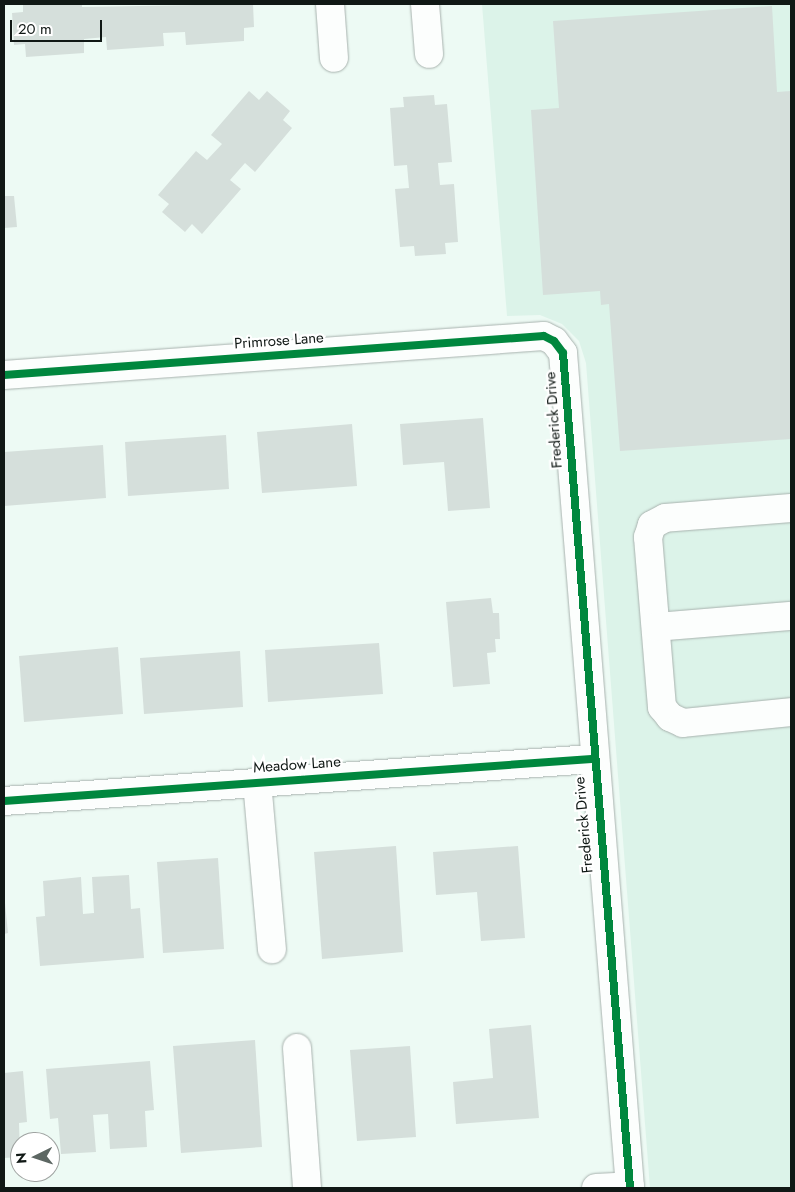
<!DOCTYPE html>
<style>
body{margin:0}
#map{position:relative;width:795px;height:1192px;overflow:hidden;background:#edfaf4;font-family:Jost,sans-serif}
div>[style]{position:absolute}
.built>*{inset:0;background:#dcf3e9}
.building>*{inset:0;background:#d5dfdb}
.roads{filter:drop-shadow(0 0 1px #a8b2ae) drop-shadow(0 0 1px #a8b2ae)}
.minor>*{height:28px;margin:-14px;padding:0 14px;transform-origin:14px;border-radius:14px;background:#fcfefd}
.cycleway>*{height:8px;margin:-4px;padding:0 4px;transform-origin:4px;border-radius:4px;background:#00873e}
span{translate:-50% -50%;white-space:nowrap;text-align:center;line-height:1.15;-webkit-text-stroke:4.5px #fff;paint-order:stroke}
.street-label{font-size:15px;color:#101815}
.frame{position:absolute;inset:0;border:5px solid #101815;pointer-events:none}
.north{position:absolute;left:10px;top:1132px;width:50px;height:50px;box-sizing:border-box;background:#fff;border:1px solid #9fa3a1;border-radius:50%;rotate:266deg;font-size:14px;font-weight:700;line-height:20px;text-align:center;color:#101815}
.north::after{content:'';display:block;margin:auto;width:18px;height:22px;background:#5d6763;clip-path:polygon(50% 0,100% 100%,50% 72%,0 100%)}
.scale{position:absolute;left:10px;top:20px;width:92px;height:22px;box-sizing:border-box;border:2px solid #101815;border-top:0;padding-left:6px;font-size:15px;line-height:18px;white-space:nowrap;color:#101815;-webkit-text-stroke:4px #fff;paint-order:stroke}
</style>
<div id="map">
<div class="built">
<i style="clip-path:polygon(482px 4px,791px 4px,791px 1188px,650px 1188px,586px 363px,579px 341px,562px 324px,540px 315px,507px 316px)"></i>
</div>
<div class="building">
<i style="clip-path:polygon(23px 4px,82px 4px,82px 7px,253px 4px,254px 27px,244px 28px,244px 41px,186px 45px,185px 32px,163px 33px,164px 46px,107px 50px,106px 37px,84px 39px,84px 53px,26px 57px,25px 44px,14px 45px,12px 13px,23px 12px)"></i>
<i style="clip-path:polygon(772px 6px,777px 92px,791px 91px,791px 439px,620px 451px,609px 304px,601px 305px,600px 291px,543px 295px,531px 110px,559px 108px,553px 21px)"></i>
<i style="clip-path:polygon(249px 91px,259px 100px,267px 91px,290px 111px,283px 120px,292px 128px,255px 172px,245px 163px,230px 180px,241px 189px,202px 234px,192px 224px,185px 232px,162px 212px,169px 204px,158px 195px,196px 151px,207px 160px,222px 144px,211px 135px)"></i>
<i style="clip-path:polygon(434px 95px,435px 105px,447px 104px,452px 162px,438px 163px,440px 185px,454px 184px,458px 242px,445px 243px,446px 254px,415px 256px,414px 246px,400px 247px,395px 189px,409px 188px,407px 165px,394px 166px,390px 108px,404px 107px,403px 97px)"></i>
<i style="clip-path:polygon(4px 196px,14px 196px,17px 227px,4px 228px)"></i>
<i style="clip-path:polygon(483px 418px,490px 508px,448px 511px,444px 462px,403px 465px,400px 424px)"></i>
<i style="clip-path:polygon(352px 424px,357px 486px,262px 493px,257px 432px)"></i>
<i style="clip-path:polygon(226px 435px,229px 489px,128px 496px,125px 442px)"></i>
<i style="clip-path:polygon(103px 445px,106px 498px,4px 506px,4px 452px)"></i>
<i style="clip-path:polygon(491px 598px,493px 613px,499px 613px,500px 639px,495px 639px,496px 652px,487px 653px,490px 684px,453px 687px,446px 602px)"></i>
<i style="clip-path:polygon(379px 643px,383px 694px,268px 702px,265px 650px)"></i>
<i style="clip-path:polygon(118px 647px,123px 714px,24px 722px,19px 656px)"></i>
<i style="clip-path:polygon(240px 651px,243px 707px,144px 714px,140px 658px)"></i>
<i style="clip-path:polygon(396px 846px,403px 952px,322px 959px,314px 852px)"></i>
<i style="clip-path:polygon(518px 846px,525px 938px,481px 941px,477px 892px,436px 895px,433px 852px)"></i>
<i style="clip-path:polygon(218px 858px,224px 949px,163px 953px,157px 862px)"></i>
<i style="clip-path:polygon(129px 875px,131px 909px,140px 908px,144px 958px,40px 966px,36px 917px,45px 916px,43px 881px,81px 877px,83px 914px,94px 913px,92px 877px)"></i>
<i style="clip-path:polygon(4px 893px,8px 933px,4px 934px)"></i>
<i style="clip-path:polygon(531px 1025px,539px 1118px,456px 1124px,453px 1082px,493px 1078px,489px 1029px)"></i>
<i style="clip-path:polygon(255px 1040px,262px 1147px,181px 1153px,173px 1046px)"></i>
<i style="clip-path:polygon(410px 1046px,416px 1137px,357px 1141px,350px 1050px)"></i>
<i style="clip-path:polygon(150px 1061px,154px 1110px,145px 1111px,147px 1147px,110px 1149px,108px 1114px,93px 1115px,96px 1152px,61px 1154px,58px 1118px,50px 1119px,46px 1069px)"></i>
<i style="clip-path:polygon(23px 1071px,27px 1122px,19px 1123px,20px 1157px,4px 1158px,4px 1073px)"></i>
</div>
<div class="roads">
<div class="minor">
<i style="left:330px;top:4px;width:54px;rotate:85.8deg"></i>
<i style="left:425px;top:4px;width:50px;rotate:85.4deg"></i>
<i style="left:4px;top:375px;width:541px;rotate:-4.13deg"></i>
<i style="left:544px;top:336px;width:11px;rotate:27deg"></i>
<i style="left:554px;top:341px;width:15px;rotate:53deg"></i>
<i style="left:563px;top:353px;width:838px;rotate:85.41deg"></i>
<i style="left:791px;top:508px;width:126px;rotate:175.5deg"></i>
<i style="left:665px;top:518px;width:15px;rotate:152deg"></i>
<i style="left:652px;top:525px;width:13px;rotate:108deg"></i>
<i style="left:648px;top:537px;width:171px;rotate:85.3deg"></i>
<i style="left:662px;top:707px;width:13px;rotate:51deg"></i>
<i style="left:670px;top:717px;width:14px;rotate:25deg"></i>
<i style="left:683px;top:723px;width:109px;rotate:-5.8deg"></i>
<i style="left:656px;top:627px;width:135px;rotate:-4.7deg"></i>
<i style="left:257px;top:782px;width:168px;rotate:84.9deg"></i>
<i style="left:4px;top:801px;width:589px;rotate:-4.09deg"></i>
<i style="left:297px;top:1048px;width:140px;rotate:85.9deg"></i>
<i style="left:596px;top:1188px;width:34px;rotate:-3deg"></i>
</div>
</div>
<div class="cycleway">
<i style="left:4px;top:375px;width:541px;rotate:-4.13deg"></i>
<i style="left:544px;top:336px;width:11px;rotate:27deg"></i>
<i style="left:554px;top:341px;width:15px;rotate:53deg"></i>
<i style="left:563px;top:353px;width:838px;rotate:85.41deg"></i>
<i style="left:4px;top:801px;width:589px;rotate:-4.09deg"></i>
</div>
<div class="street-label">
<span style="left:279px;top:341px;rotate:-4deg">Primrose Lane</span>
<span style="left:554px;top:420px;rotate:-94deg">Frederick Drive</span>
<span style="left:297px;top:765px;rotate:-4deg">Meadow Lane</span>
<span style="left:584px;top:825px;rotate:-95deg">Frederick Drive</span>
</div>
<div class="frame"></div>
<div class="north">N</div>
<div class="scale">20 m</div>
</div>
